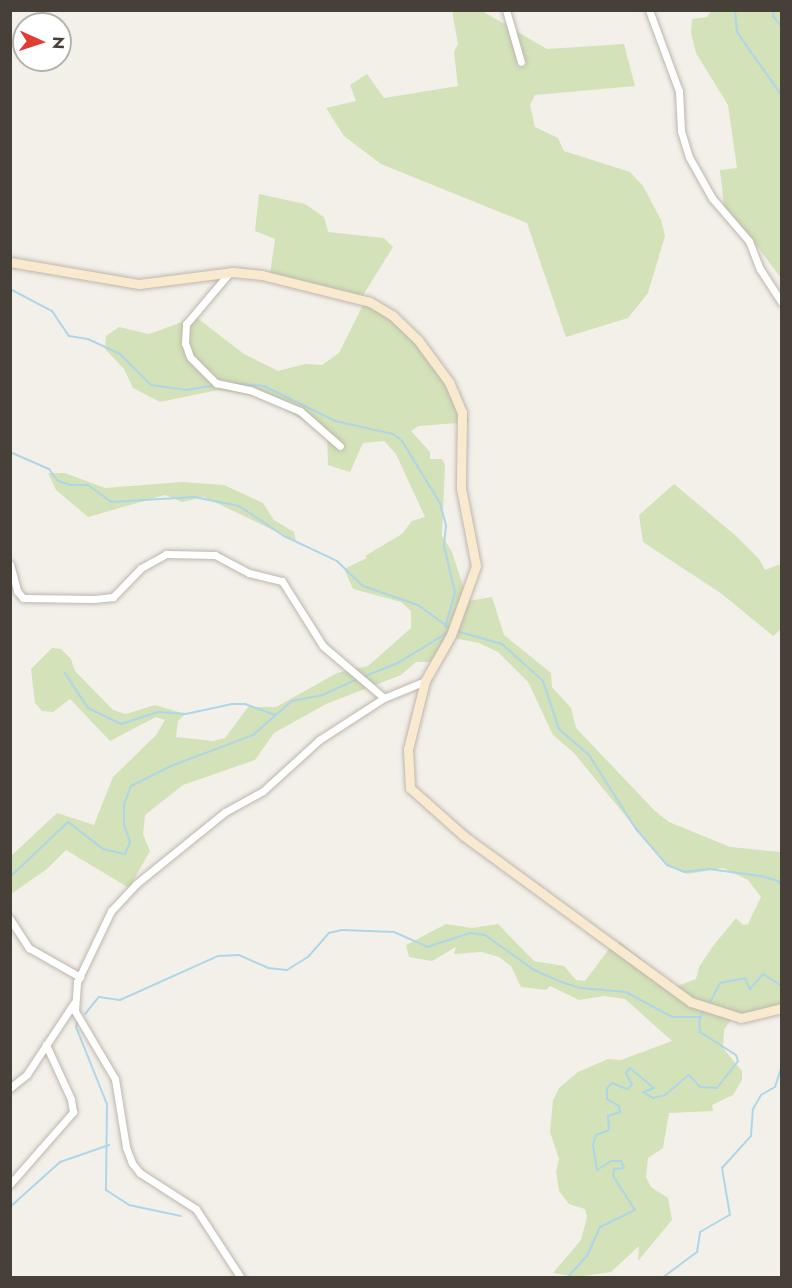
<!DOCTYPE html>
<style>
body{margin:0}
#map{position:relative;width:792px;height:1288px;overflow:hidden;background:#f3f0ea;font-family:Jost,sans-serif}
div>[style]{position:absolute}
.green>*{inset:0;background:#d3e2b8}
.stream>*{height:2px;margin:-1px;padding:0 1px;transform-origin:1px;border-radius:1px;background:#aed6e8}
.roads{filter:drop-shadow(0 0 2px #beb6ae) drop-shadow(0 0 2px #beb6ae)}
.street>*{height:7px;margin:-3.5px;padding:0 3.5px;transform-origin:3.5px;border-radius:3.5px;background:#fff}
.secondary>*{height:9px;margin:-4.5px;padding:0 4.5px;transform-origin:4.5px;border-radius:4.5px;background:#f9eacf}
span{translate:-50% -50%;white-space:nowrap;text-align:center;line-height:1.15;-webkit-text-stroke:6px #fff;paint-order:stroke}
.frame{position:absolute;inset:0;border:12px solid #464039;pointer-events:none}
.north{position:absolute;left:12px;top:12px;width:60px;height:60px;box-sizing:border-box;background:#fff;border:2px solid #b5b3b0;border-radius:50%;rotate:93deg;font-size:16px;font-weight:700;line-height:24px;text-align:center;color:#464039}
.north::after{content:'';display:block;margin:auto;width:21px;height:27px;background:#e13c33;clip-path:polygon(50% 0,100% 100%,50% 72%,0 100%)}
</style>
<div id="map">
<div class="green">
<i style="clip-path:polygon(452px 11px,482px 11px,547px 49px,624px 44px,635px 86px,535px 95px,530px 105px,535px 127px,558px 138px,564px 151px,630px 172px,643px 186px,661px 220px,665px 236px,648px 293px,628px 318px,566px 337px,527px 223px,381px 164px,344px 136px,326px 108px,356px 101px,350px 85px,367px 74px,384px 98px,458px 86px,454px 52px,458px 44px)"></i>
<i style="clip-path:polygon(711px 11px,781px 11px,781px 278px,754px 242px,725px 215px,720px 170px,737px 168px,728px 105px,696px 53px,691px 33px,692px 19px,707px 17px)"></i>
<i style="clip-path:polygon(259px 194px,305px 204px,324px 217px,328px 232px,384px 238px,393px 247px,362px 297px,269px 281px,275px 239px,255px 231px)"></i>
<i style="clip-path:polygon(363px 305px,371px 306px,424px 344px,449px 374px,467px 412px,469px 422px,419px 426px,411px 431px,430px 452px,430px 459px,442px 459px,445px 465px,442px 536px,452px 552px,468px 601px,492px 597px,504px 635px,551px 673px,552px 687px,571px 708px,576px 728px,655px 811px,669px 822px,730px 847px,781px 852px,781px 1003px,730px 1021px,724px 1030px,723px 1048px,742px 1071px,742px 1080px,733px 1095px,712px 1105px,713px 1111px,669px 1113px,663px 1148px,648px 1158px,646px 1177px,651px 1187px,668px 1198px,672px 1220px,638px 1261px,639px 1246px,611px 1272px,577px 1277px,553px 1273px,581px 1240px,587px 1217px,585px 1209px,569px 1204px,559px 1191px,556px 1171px,559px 1159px,550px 1132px,553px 1100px,559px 1088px,578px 1072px,608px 1059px,621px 1060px,672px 1041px,625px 999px,604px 996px,579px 1000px,550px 986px,546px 990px,521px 987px,511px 966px,499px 957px,481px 952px,454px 954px,456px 947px,432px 961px,425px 960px,409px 957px,406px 945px,446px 924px,472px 928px,498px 924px,534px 961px,564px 966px,576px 980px,585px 981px,609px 949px,620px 942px,675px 987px,696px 979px,699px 967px,713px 946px,736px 918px,743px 925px,748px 924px,761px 897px,748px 880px,723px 868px,688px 874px,665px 864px,574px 753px,553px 735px,528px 682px,498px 652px,479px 643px,454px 638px,429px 662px,416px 662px,401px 675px,326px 704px,274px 733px,255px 760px,183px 785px,145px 815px,143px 834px,150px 851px,129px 888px,66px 850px,47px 869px,11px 894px,10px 857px,57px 813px,94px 825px,113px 777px,156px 735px,165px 720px,156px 717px,110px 741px,70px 699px,53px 712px,42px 711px,35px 703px,31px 669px,52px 648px,61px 649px,71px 659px,75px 671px,113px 710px,126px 714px,155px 705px,185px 714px,178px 721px,176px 737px,213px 741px,225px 738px,248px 707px,276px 707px,337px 673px,368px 666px,411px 628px,411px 611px,401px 602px,353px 589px,344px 569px,367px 558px,365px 556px,402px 534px,412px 521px,425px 517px,396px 454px,384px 441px,363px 443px,350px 472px,328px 465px,327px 435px,266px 398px,218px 390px,160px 402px,133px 388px,124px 369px,105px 349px,106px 336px,119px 327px,149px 334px,196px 317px,244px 354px,278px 371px,305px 364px,322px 365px,339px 353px)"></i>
<i style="clip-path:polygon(48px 473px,65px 473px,105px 488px,182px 482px,224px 485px,263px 503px,274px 520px,294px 532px,296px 541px,204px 497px,182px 502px,165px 495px,88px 517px,56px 490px)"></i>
<i style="clip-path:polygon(674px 484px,735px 535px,759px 559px,765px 570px,781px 564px,781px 629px,773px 636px,722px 594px,643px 542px,639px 515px)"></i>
</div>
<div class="stream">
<i style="left:735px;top:10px;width:22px;rotate:85deg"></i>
<i style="left:737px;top:32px;width:78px;rotate:54.9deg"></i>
<i style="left:774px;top:10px;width:6px;rotate:99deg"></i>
<i style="left:773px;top:16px;width:14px;rotate:51deg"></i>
<i style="left:10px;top:289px;width:47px;rotate:27.6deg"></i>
<i style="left:52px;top:311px;width:30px;rotate:56deg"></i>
<i style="left:69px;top:336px;width:19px;rotate:9deg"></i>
<i style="left:88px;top:339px;width:35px;rotate:25deg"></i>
<i style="left:120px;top:354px;width:44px;rotate:45deg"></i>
<i style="left:151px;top:385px;width:35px;rotate:8deg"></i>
<i style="left:186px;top:390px;width:30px;rotate:-9deg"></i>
<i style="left:224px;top:383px;width:40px;rotate:4.3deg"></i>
<i style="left:264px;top:386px;width:79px;rotate:26.2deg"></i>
<i style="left:335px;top:421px;width:59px;rotate:12.6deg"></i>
<i style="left:393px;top:434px;width:11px;rotate:38deg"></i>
<i style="left:402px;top:441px;width:73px;rotate:58.5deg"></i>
<i style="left:440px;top:503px;width:24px;rotate:75deg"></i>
<i style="left:446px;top:526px;width:20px;rotate:96deg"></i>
<i style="left:444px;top:546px;width:47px;rotate:76.6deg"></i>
<i style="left:455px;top:592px;width:36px;rotate:106deg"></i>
<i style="left:10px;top:452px;width:43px;rotate:23.6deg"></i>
<i style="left:49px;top:469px;width:15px;rotate:53deg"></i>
<i style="left:58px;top:481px;width:13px;rotate:18deg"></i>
<i style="left:70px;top:485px;width:18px"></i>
<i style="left:88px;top:485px;width:29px;rotate:36deg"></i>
<i style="left:111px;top:502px;width:83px;rotate:-3.4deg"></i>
<i style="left:194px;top:497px;width:46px;rotate:11.3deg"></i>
<i style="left:239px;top:506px;width:54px;rotate:33.7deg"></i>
<i style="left:284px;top:536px;width:59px;rotate:25.3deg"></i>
<i style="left:337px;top:561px;width:36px;rotate:44deg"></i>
<i style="left:363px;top:586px;width:58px;rotate:19.1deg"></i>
<i style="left:418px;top:605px;width:41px;rotate:36deg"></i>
<i style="left:456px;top:631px;width:48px;rotate:15.8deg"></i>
<i style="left:502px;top:644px;width:55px;rotate:42.1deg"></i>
<i style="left:543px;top:681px;width:51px;rotate:71.6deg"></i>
<i style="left:559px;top:729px;width:40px;rotate:41deg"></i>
<i style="left:589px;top:755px;width:88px;rotate:57.6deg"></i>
<i style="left:636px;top:829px;width:48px;rotate:49.3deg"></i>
<i style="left:667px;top:865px;width:18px;rotate:22deg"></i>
<i style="left:684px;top:872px;width:25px;rotate:-7deg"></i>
<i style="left:709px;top:869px;width:52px;rotate:7.7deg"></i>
<i style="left:761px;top:876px;width:18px;rotate:16deg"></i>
<i style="left:778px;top:881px;width:7px;rotate:56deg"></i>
<i style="left:64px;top:672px;width:43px;rotate:56.3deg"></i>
<i style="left:88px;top:708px;width:37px;rotate:26deg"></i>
<i style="left:121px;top:724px;width:39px;rotate:-18deg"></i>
<i style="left:158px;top:712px;width:28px;rotate:4deg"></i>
<i style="left:186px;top:714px;width:47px;rotate:-12.3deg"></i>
<i style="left:232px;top:704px;width:13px"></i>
<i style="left:245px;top:704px;width:32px;rotate:20deg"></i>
<i style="left:363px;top:677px;width:38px;rotate:-22deg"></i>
<i style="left:398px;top:663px;width:61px;rotate:-31.6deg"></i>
<i style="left:10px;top:877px;width:80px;rotate:-43.5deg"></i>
<i style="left:68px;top:822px;width:44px;rotate:37.6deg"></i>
<i style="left:103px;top:849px;width:23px;rotate:13deg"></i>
<i style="left:125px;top:854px;width:13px;rotate:-67deg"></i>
<i style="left:130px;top:842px;width:18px;rotate:-109deg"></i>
<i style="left:124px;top:825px;width:20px;rotate:-90deg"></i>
<i style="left:124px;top:805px;width:20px;rotate:-70deg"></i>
<i style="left:131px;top:786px;width:45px;rotate:-26.6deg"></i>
<i style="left:171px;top:766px;width:88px;rotate:-20.7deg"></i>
<i style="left:253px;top:735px;width:52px;rotate:-41.1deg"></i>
<i style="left:292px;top:701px;width:31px;rotate:-11deg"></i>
<i style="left:322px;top:695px;width:39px;rotate:-24deg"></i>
<i style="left:708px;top:1006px;width:26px;rotate:-62deg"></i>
<i style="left:720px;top:983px;width:25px;rotate:-11deg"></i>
<i style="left:745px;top:978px;width:12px;rotate:66deg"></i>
<i style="left:750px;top:989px;width:20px;rotate:-49deg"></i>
<i style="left:763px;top:974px;width:22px;rotate:32deg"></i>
<i style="left:85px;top:1014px;width:22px;rotate:-51deg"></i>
<i style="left:99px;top:997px;width:21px;rotate:8deg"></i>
<i style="left:120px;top:1000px;width:107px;rotate:-24.2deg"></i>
<i style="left:218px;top:956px;width:21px;rotate:-3deg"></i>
<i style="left:239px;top:955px;width:32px;rotate:24deg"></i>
<i style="left:268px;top:968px;width:19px;rotate:6deg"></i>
<i style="left:287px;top:970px;width:25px;rotate:-32deg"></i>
<i style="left:308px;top:957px;width:32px;rotate:-49deg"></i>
<i style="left:329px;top:933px;width:13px;rotate:-13deg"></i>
<i style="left:342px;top:930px;width:52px;rotate:2.2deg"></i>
<i style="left:394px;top:932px;width:36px;rotate:24deg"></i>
<i style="left:427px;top:947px;width:45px;rotate:-18deg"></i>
<i style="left:470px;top:933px;width:15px;rotate:8deg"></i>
<i style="left:485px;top:935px;width:60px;rotate:35.5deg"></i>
<i style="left:534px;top:970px;width:30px;rotate:24deg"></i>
<i style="left:561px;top:982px;width:21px;rotate:17deg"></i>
<i style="left:581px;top:988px;width:45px;rotate:5.1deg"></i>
<i style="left:626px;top:992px;width:52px;rotate:28.5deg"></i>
<i style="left:672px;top:1017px;width:28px"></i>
<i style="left:78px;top:1020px;width:7px;rotate:106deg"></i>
<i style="left:76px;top:1027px;width:83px;rotate:68.1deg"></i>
<i style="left:107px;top:1104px;width:86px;rotate:90.7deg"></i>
<i style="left:106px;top:1190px;width:27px;rotate:33deg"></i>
<i style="left:129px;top:1205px;width:53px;rotate:11.9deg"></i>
<i style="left:10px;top:1207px;width:67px;rotate:-42deg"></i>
<i style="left:60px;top:1162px;width:52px;rotate:-19.1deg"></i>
<i style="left:567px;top:1278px;width:30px;rotate:-48deg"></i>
<i style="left:587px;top:1256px;width:32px;rotate:-66deg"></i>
<i style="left:600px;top:1227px;width:39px;rotate:-26deg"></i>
<i style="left:635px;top:1210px;width:40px;rotate:-122.9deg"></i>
<i style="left:613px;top:1176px;width:7px;rotate:-82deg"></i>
<i style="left:614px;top:1169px;width:10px;rotate:-6deg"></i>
<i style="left:624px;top:1168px;width:8px;rotate:-113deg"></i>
<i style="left:621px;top:1161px;width:10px;rotate:180deg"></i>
<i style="left:611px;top:1161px;width:17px;rotate:147deg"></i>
<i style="left:597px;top:1170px;width:25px;rotate:-99deg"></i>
<i style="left:593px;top:1145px;width:10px;rotate:-73deg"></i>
<i style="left:596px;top:1135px;width:14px;rotate:-21deg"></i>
<i style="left:609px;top:1130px;width:14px;rotate:-94deg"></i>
<i style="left:608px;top:1116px;width:13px;rotate:-18deg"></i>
<i style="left:620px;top:1112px;width:6px;rotate:-99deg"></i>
<i style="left:619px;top:1106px;width:14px;rotate:-150deg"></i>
<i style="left:607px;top:1099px;width:11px;rotate:-90deg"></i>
<i style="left:607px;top:1088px;width:7px;rotate:-45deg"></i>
<i style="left:612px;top:1083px;width:16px;rotate:22deg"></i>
<i style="left:627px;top:1089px;width:6px;rotate:-39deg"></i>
<i style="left:632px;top:1085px;width:13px;rotate:-117deg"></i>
<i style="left:626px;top:1073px;width:6px;rotate:-51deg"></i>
<i style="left:630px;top:1068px;width:31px;rotate:40deg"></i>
<i style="left:654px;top:1088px;width:12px;rotate:160deg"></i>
<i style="left:643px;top:1092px;width:12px;rotate:31deg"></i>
<i style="left:653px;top:1098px;width:12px;rotate:-14deg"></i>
<i style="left:665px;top:1095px;width:31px;rotate:-40deg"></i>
<i style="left:689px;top:1075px;width:16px;rotate:47deg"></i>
<i style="left:700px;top:1087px;width:17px;rotate:3deg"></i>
<i style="left:717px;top:1088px;width:34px;rotate:-52deg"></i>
<i style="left:738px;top:1061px;width:6px;rotate:-108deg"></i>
<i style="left:736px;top:1055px;width:43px;rotate:-147.4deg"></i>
<i style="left:700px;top:1032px;width:11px;rotate:-95deg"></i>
<i style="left:699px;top:1021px;width:12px;rotate:-66deg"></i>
<i style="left:662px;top:1278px;width:44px;rotate:-36.6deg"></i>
<i style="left:697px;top:1252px;width:20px;rotate:-81deg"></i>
<i style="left:700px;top:1232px;width:34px;rotate:-30deg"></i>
<i style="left:730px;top:1215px;width:48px;rotate:-99.7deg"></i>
<i style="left:722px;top:1168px;width:43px;rotate:-47.8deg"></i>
<i style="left:751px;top:1136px;width:27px;rotate:-86deg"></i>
<i style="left:753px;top:1109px;width:16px;rotate:-60deg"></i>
<i style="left:761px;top:1095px;width:16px;rotate:-30deg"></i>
<i style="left:775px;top:1087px;width:23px;rotate:-72deg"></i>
</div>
<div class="roads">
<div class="street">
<i style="left:506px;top:10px;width:54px;rotate:73.9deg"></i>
<i style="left:649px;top:10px;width:86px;rotate:69.7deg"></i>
<i style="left:679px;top:91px;width:40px;rotate:87.1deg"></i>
<i style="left:681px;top:131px;width:27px;rotate:73deg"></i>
<i style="left:689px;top:157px;width:47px;rotate:60.7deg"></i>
<i style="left:712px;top:198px;width:57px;rotate:49.3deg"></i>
<i style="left:749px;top:241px;width:30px;rotate:69deg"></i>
<i style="left:760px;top:269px;width:40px;rotate:57.1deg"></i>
<i style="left:230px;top:272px;width:68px;rotate:130.2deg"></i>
<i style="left:186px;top:324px;width:19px;rotate:93deg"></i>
<i style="left:185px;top:343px;width:15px;rotate:70deg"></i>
<i style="left:190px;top:357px;width:37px;rotate:45deg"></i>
<i style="left:216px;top:383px;width:35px;rotate:12deg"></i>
<i style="left:250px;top:390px;width:54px;rotate:22.8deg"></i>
<i style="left:300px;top:411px;width:53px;rotate:41.2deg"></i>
<i style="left:10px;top:564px;width:28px;rotate:75deg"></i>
<i style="left:17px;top:591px;width:9px;rotate:49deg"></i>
<i style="left:23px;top:598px;width:71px;rotate:0.8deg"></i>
<i style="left:94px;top:599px;width:19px;rotate:-6deg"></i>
<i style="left:113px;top:597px;width:40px;rotate:-46deg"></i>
<i style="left:141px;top:568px;width:29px;rotate:-29deg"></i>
<i style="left:166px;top:554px;width:49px;rotate:1.2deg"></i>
<i style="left:215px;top:555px;width:38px;rotate:28deg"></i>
<i style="left:249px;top:573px;width:34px;rotate:14deg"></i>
<i style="left:282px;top:581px;width:77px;rotate:57.8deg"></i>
<i style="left:323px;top:646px;width:80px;rotate:40.4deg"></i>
<i style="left:10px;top:919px;width:35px;rotate:57deg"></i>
<i style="left:29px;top:948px;width:59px;rotate:29.6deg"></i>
<i style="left:10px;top:1088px;width:22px;rotate:-39deg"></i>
<i style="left:27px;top:1074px;width:85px;rotate:-56.5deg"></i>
<i style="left:10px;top:1184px;width:96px;rotate:-48.8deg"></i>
<i style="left:73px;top:1112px;width:13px;rotate:-99deg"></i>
<i style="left:71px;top:1099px;width:60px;rotate:-114.8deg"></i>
<i style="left:241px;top:1278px;width:82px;rotate:-123.1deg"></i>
<i style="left:196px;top:1209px;width:67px;rotate:-147.3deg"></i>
<i style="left:140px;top:1173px;width:13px;rotate:-129deg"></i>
<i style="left:132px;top:1163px;width:17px;rotate:-111deg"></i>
<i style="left:126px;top:1147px;width:69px;rotate:-99.2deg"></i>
<i style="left:115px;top:1079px;width:79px;rotate:-120.5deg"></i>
<i style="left:75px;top:1011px;width:29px;rotate:-86deg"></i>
<i style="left:77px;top:982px;width:79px;rotate:-64.4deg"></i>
<i style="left:111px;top:911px;width:37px;rotate:-47deg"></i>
<i style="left:136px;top:884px;width:114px;rotate:-39deg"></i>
<i style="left:225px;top:812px;width:43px;rotate:-28.9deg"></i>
<i style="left:263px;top:791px;width:76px;rotate:-42.3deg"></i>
<i style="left:319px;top:740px;width:77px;rotate:-32.9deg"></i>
<i style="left:384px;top:698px;width:44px;rotate:-22.5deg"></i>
</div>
<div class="secondary">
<i style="left:10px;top:262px;width:131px;rotate:9.7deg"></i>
<i style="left:139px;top:284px;width:95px;rotate:-7.3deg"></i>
<i style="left:233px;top:272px;width:29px;rotate:6deg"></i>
<i style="left:262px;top:275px;width:111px;rotate:14deg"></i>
<i style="left:370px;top:302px;width:26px;rotate:31deg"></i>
<i style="left:392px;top:315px;width:36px;rotate:44deg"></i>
<i style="left:418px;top:340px;width:52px;rotate:53.6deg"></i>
<i style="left:449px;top:382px;width:33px;rotate:67deg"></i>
<i style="left:462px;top:412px;width:76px;rotate:90.8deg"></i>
<i style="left:461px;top:488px;width:79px;rotate:79.1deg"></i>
<i style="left:476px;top:566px;width:73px;rotate:109.9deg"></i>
<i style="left:451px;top:635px;width:53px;rotate:119.5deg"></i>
<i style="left:425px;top:681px;width:70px;rotate:104deg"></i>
<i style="left:408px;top:749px;width:39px;rotate:87deg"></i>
<i style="left:410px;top:788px;width:72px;rotate:41.6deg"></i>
<i style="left:464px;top:836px;width:281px;rotate:36.2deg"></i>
<i style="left:691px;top:1002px;width:52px;rotate:17.7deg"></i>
<i style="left:741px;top:1018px;width:42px;rotate:-13.7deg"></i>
</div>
</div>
<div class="frame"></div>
<div class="north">N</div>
</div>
